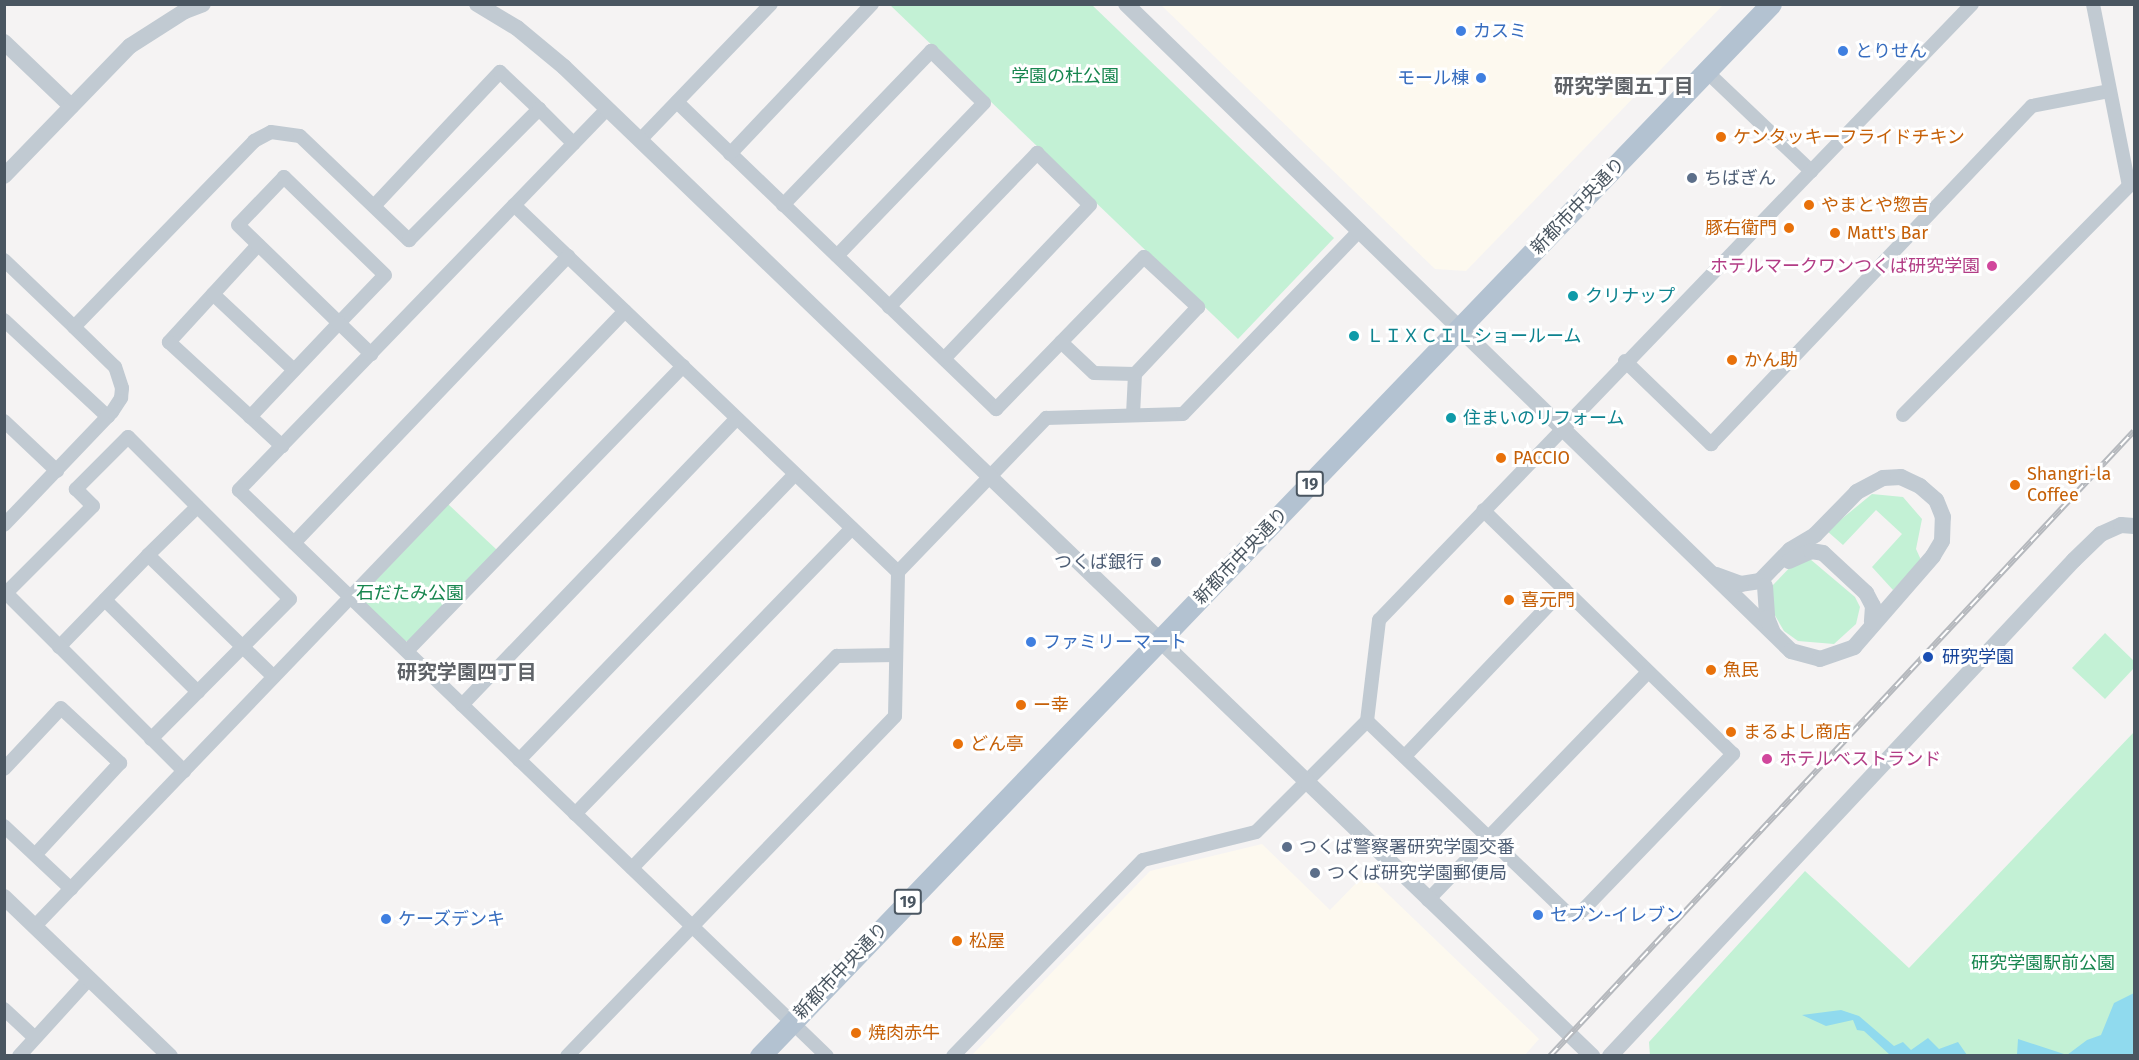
<!DOCTYPE html>
<meta charset="utf-8">
<style>
body{margin:0}
#map{position:relative;width:2139px;height:1060px;overflow:hidden;background:#f5f3f3;font-family:"Fira Sans","Noto Sans JP",sans-serif}
div>[style]{position:absolute}
.commercial>*{inset:0;background:#fdf9ef}
.green>*{inset:0;background:#c3f1d5}
.water>*{inset:0;background:#90daee}
.minor>*{height:14px;margin:-7px;padding:0 7px;transform-origin:7px;border-radius:7px;background:#c1cad2}
.tertiary>*{height:16px;margin:-8px;padding:0 8px;transform-origin:8px;border-radius:8px;background:#c1cad2}
.primary>*{height:21px;margin:-10.5px;padding:0 10.5px;transform-origin:10.5px;border-radius:10.5px;background:#b3c2d1}
.rail>*{height:6px;margin-top:-3px;transform-origin:0;background:repeating-linear-gradient(90deg,#fff 0 11px,#b5b8bd 0 22px);box-sizing:border-box;border-block:2px solid #b5b8bd}
.dots>*{width:16px;height:16px;translate:-50% -50%;box-sizing:border-box;border:3px solid #fff;border-radius:50%}
span{translate:-50% -50%;white-space:nowrap;text-align:center;line-height:1.15;-webkit-text-stroke:6px #fff;paint-order:stroke}
.shield-label span{padding:2px 4px;background:#fff;border:2px solid;border-radius:4px;-webkit-text-stroke-width:0}
.shield-label{font-size:16px;color:#4a5661;font-weight:700}
.shop-label{font-size:18px;color:#366cbe}
.left{translate:0 -50%;text-align:left}
.right{translate:-100% -50%;text-align:right}
.park-label{font-size:18px;color:#17864f}
.food-label{font-size:18px;color:#c56008}
.service-label{font-size:18px;color:#4e5e75}
.street-label{font-size:18px;color:#4a5661}
.hotel-label{font-size:18px;color:#b23c85}
.culture-label{font-size:18px;color:#0d838f}
.transit-label{font-size:18px;color:#164399}
.neighbourhood-label{font-size:20px;color:#5f6368;font-weight:700}
.frame{position:absolute;inset:0;border:6px solid #4a5661;pointer-events:none}
</style>
<div id="map">
<div class="commercial">
<i style="clip-path:polygon(1161px 5px,1723px 5px,1466px 271px,1435px 269px)"></i>
<i style="clip-path:polygon(1262px 844px,1330px 910px,1366px 873px,1539px 1039px,1524px 1056px,972px 1055px,1150px 871px)"></i>
</div>
<div class="green">
<i style="clip-path:polygon(890px 5px,1092px 5px,1334px 238px,1238px 339px)"></i>
<i style="clip-path:polygon(1872px 494px,1903px 497px,1922px 519px,1916px 549px,1921px 560px,1893px 590px,1872px 567px,1902px 534px,1876px 510px,1843px 545px,1827px 531px)"></i>
<i style="clip-path:polygon(448px 504px,497px 550px,411px 641px,403px 641px,360px 601px,361px 596px)"></i>
<i style="clip-path:polygon(1810px 559px,1855px 597px,1860px 607px,1856px 624px,1834px 644px,1798px 641px,1784px 631px,1773px 612px,1772px 586px,1796px 561px)"></i>
<i style="clip-path:polygon(2105px 633px,2134px 661px,2134px 668px,2105px 699px,2072px 668px)"></i>
<i style="clip-path:polygon(2134px 732px,2134px 1055px,1650px 1056px,1649px 1042px,1805px 871px,1909px 968px)"></i>
</div>
<div class="water">
<i style="clip-path:polygon(2134px 993px,2134px 1055px,2017px 1055px,2018px 1039px,2067px 1055px,2087px 1040px,2101px 1035px,2114px 1003px)"></i>
<i style="clip-path:polygon(1841px 1010px,1859px 1016px,1894px 1046px,1903px 1042px,1911px 1050px,1928px 1038px,1939px 1049px,1958px 1042px,1967px 1055px,1890px 1055px,1864px 1031px,1857px 1030px,1853px 1020px,1826px 1026px,1802px 1015px)"></i>
</div>
<div class="minor">
<i style="left:1707px;top:72px;width:144px;rotate:43.6deg"></i>
<i style="left:677px;top:102px;width:443px;rotate:43.9deg"></i>
<i style="left:996px;top:409px;width:212px;rotate:-45.8deg"></i>
<i style="left:1144px;top:257px;width:74px;rotate:42.8deg"></i>
<i style="left:1198px;top:307px;width:92px;rotate:133.2deg"></i>
<i style="left:1135px;top:374px;width:41px;rotate:92.8deg"></i>
<i style="left:607px;top:109px;width:530px;rotate:134.01deg"></i>
<i style="left:239px;top:490px;width:816px;rotate:43.91deg"></i>
<i style="left:640px;top:140px;width:189px;rotate:-46.1deg"></i>
<i style="left:730px;top:154px;width:207px;rotate:-46.6deg"></i>
<i style="left:514px;top:205px;width:531px;rotate:43.7deg"></i>
<i style="left:783px;top:205px;width:214px;rotate:-46.1deg"></i>
<i style="left:931px;top:51px;width:74px;rotate:44.5deg"></i>
<i style="left:984px;top:103px;width:212px;rotate:133.9deg"></i>
<i style="left:374px;top:206px;width:184px;rotate:-46.8deg"></i>
<i style="left:500px;top:72px;width:54px;rotate:43.5deg"></i>
<i style="left:258px;top:245px;width:132px;rotate:132.5deg"></i>
<i style="left:169px;top:342px;width:154px;rotate:42.6deg"></i>
<i style="left:4px;top:260px;width:97px;rotate:43.7deg"></i>
<i style="left:213px;top:294px;width:111px;rotate:43.2deg"></i>
<i style="left:889px;top:307px;width:214px;rotate:-46.1deg"></i>
<i style="left:1037px;top:153px;width:74px;rotate:44.5deg"></i>
<i style="left:1090px;top:205px;width:212px;rotate:133.5deg"></i>
<i style="left:4px;top:320px;width:142px;rotate:43deg"></i>
<i style="left:1061px;top:342px;width:45px;rotate:43.2deg"></i>
<i style="left:1094px;top:373px;width:41px;rotate:1.4deg"></i>
<i style="left:1625px;top:361px;width:120px;rotate:44deg"></i>
<i style="left:1711px;top:444px;width:466px;rotate:-46.5deg"></i>
<i style="left:2032px;top:106px;width:78px;rotate:-11deg"></i>
<i style="left:1903px;top:415px;width:322px;rotate:-45.4deg"></i>
<i style="left:2129px;top:186px;width:186px;rotate:-101.2deg"></i>
<i style="left:250px;top:417px;width:129px;rotate:-46.6deg"></i>
<i style="left:339px;top:323px;width:66px;rotate:-46.2deg"></i>
<i style="left:385px;top:275px;width:141px;rotate:-135.9deg"></i>
<i style="left:284px;top:177px;width:66px;rotate:133.8deg"></i>
<i style="left:238px;top:225px;width:141px;rotate:44.1deg"></i>
<i style="left:339px;top:323px;width:45px;rotate:44.1deg"></i>
<i style="left:4px;top:421px;width:73px;rotate:43.3deg"></i>
<i style="left:4px;top:525px;width:156px;rotate:-46.3deg"></i>
<i style="left:112px;top:412px;width:17px;rotate:-57deg"></i>
<i style="left:121px;top:398px;width:10px;rotate:-84deg"></i>
<i style="left:122px;top:388px;width:22px;rotate:-108deg"></i>
<i style="left:115px;top:367px;width:57px;rotate:-135.7deg"></i>
<i style="left:74px;top:327px;width:259px;rotate:-45.9deg"></i>
<i style="left:254px;top:141px;width:19px;rotate:-28deg"></i>
<i style="left:271px;top:132px;width:29px;rotate:8deg"></i>
<i style="left:300px;top:136px;width:151px;rotate:43.7deg"></i>
<i style="left:409px;top:240px;width:185px;rotate:-45.2deg"></i>
<i style="left:539px;top:109px;width:49px;rotate:45deg"></i>
<i style="left:294px;top:543px;width:397px;rotate:-46.3deg"></i>
<i style="left:148px;top:555px;width:69px;rotate:-44.4deg"></i>
<i style="left:105px;top:600px;width:131px;rotate:44.7deg"></i>
<i style="left:59px;top:647px;width:128px;rotate:-45.9deg"></i>
<i style="left:148px;top:555px;width:175px;rotate:44.1deg"></i>
<i style="left:407px;top:651px;width:397px;rotate:-45.9deg"></i>
<i style="left:462px;top:705px;width:397px;rotate:-46.2deg"></i>
<i style="left:1367px;top:721px;width:279px;rotate:43.8deg"></i>
<i style="left:1568px;top:914px;width:12px;rotate:-5deg"></i>
<i style="left:1580px;top:913px;width:221px;rotate:-46.1deg"></i>
<i style="left:1733px;top:754px;width:349px;rotate:-135.7deg"></i>
<i style="left:151px;top:739px;width:197px;rotate:-45.2deg"></i>
<i style="left:290px;top:599px;width:229px;rotate:-135deg"></i>
<i style="left:128px;top:437px;width:74px;rotate:135deg"></i>
<i style="left:76px;top:489px;width:24px;rotate:45deg"></i>
<i style="left:93px;top:506px;width:123px;rotate:135deg"></i>
<i style="left:6px;top:593px;width:252px;rotate:45deg"></i>
<i style="left:1405px;top:756px;width:231px;rotate:-46.4deg"></i>
<i style="left:519px;top:760px;width:397px;rotate:-46deg"></i>
<i style="left:4px;top:769px;width:83px;rotate:-46.9deg"></i>
<i style="left:61px;top:708px;width:81px;rotate:43deg"></i>
<i style="left:120px;top:763px;width:125px;rotate:132.7deg"></i>
<i style="left:575px;top:814px;width:398px;rotate:-45.9deg"></i>
<i style="left:4px;top:826px;width:92px;rotate:43.2deg"></i>
<i style="left:632px;top:868px;width:295px;rotate:-46deg"></i>
<i style="left:837px;top:656px;width:59px;rotate:-1deg"></i>
<i style="left:1428px;top:900px;width:317px;rotate:-46deg"></i>
<i style="left:35px;top:926px;width:852px;rotate:-46.19deg"></i>
<i style="left:4px;top:1009px;width:42px;rotate:43.1deg"></i>
<i style="left:19px;top:1056px;width:105px;rotate:-47.7deg"></i>
<i style="left:567px;top:1056px;width:472px;rotate:-46deg"></i>
<i style="left:895px;top:716px;width:144px;rotate:-88.8deg"></i>
<i style="left:898px;top:572px;width:214px;rotate:-46.1deg"></i>
<i style="left:1046px;top:418px;width:137px;rotate:-1.7deg"></i>
<i style="left:1183px;top:414px;width:255px;rotate:-46.1deg"></i>
<i style="left:953px;top:1056px;width:273px;rotate:-45.9deg"></i>
<i style="left:1143px;top:860px;width:116px;rotate:-13.9deg"></i>
<i style="left:1256px;top:832px;width:157px;rotate:-45deg"></i>
<i style="left:1367px;top:721px;width:102px;rotate:-83.2deg"></i>
<i style="left:1379px;top:620px;width:855px;rotate:-46.09deg"></i>
</div>
<div class="tertiary">
<i style="left:477px;top:4px;width:47px;rotate:31deg"></i>
<i style="left:517px;top:28px;width:61px;rotate:39.7deg"></i>
<i style="left:564px;top:67px;width:1427px;rotate:43.89deg"></i>
<i style="left:1126px;top:4px;width:928px;rotate:44.21deg"></i>
<i style="left:1791px;top:651px;width:30px;rotate:15deg"></i>
<i style="left:1820px;top:659px;width:36px;rotate:-19deg"></i>
<i style="left:1854px;top:647px;width:121px;rotate:-49deg"></i>
<i style="left:1933px;top:556px;width:17px;rotate:-59deg"></i>
<i style="left:1942px;top:541px;width:24px;rotate:-88deg"></i>
<i style="left:1943px;top:517px;width:18px;rotate:-112deg"></i>
<i style="left:1936px;top:500px;width:21px;rotate:-139deg"></i>
<i style="left:1920px;top:486px;width:21px;rotate:-155deg"></i>
<i style="left:1901px;top:477px;width:18px;rotate:177deg"></i>
<i style="left:1883px;top:478px;width:30px;rotate:152deg"></i>
<i style="left:1857px;top:492px;width:60px;rotate:134.3deg"></i>
<i style="left:1815px;top:535px;width:29px;rotate:149deg"></i>
<i style="left:1790px;top:550px;width:43px;rotate:134.1deg"></i>
<i style="left:1760px;top:581px;width:19px;rotate:171deg"></i>
<i style="left:1741px;top:584px;width:27px;rotate:-160deg"></i>
<i style="left:4px;top:42px;width:93px;rotate:43.7deg"></i>
<i style="left:4px;top:176px;width:181px;rotate:-45.9deg"></i>
<i style="left:130px;top:46px;width:65px;rotate:-32.5deg"></i>
<i style="left:185px;top:11px;width:19px;rotate:-21deg"></i>
<i style="left:1789px;top:561px;width:24px;rotate:-24deg"></i>
<i style="left:1811px;top:551px;width:12px;rotate:9deg"></i>
<i style="left:1823px;top:553px;width:59px;rotate:42.9deg"></i>
<i style="left:1866px;top:593px;width:15px;rotate:62deg"></i>
<i style="left:1873px;top:606px;width:16px;rotate:94deg"></i>
<i style="left:1765px;top:586px;width:32px;rotate:86deg"></i>
<i style="left:1767px;top:618px;width:16px;rotate:68deg"></i>
<i style="left:4px;top:897px;width:230px;rotate:43.8deg"></i>
<i style="left:1610px;top:1056px;width:679px;rotate:-46.91deg"></i>
<i style="left:2074px;top:560px;width:37px;rotate:-44deg"></i>
<i style="left:2101px;top:534px;width:22px;rotate:-24deg"></i>
<i style="left:2121px;top:525px;width:13px;rotate:4deg"></i>
</div>
<div class="primary">
<i style="left:760px;top:1056px;width:1459px;rotate:-46.14deg"></i>
</div>
<div class="rail">
<i style="left:1550px;top:1056px;width:855px;rotate:-46.94deg"></i>
</div>
<div class="dots">
<i style="left:1461px;top:31px;background:#3f7fe0"></i>
<i style="left:1843px;top:51px;background:#3f7fe0"></i>
<i style="left:1481px;top:78px;background:#3f7fe0"></i>
<i style="left:1721px;top:137px;background:#e8710a"></i>
<i style="left:1692px;top:178px;background:#5c6f8a"></i>
<i style="left:1809px;top:205px;background:#e8710a"></i>
<i style="left:1789px;top:228px;background:#e8710a"></i>
<i style="left:1835px;top:233px;background:#e8710a"></i>
<i style="left:1992px;top:266px;background:#d1479c"></i>
<i style="left:1573px;top:296px;background:#0f9aa8"></i>
<i style="left:1354px;top:336px;background:#0f9aa8"></i>
<i style="left:1732px;top:360px;background:#e8710a"></i>
<i style="left:1451px;top:418px;background:#0f9aa8"></i>
<i style="left:1501px;top:458px;background:#e8710a"></i>
<i style="left:2015px;top:485px;background:#e8710a"></i>
<i style="left:1156px;top:562px;background:#5c6f8a"></i>
<i style="left:1509px;top:600px;background:#e8710a"></i>
<i style="left:1031px;top:642px;background:#3f7fe0"></i>
<i style="left:1928px;top:657px;background:#1a4fb4"></i>
<i style="left:1711px;top:670px;background:#e8710a"></i>
<i style="left:1021px;top:705px;background:#e8710a"></i>
<i style="left:1731px;top:732px;background:#e8710a"></i>
<i style="left:958px;top:744px;background:#e8710a"></i>
<i style="left:1767px;top:759px;background:#d1479c"></i>
<i style="left:1287px;top:847px;background:#5c6f8a"></i>
<i style="left:1315px;top:873px;background:#5c6f8a"></i>
<i style="left:1538px;top:915px;background:#3f7fe0"></i>
<i style="left:386px;top:919px;background:#3f7fe0"></i>
<i style="left:957px;top:941px;background:#e8710a"></i>
<i style="left:856px;top:1033px;background:#e8710a"></i>
</div>
<div class="shield-label">
<span style="left:1310px;top:484px">19</span>
<span style="left:908px;top:902px">19</span>
</div>
<div class="shop-label">
<span class="left" style="left:1473px;top:31px">カスミ</span>
<span class="left" style="left:1855px;top:51px">とりせん</span>
<span class="right" style="left:1469px;top:78px">モール棟</span>
<span class="left" style="left:1043px;top:642px">ファミリーマート</span>
<span class="left" style="left:1550px;top:915px">セブン-イレブン</span>
<span class="left" style="left:398px;top:919px">ケーズデンキ</span>
</div>
<div class="park-label">
<span style="left:1065px;top:76px">学園の杜公園</span>
<span style="left:410px;top:593px">石だたみ公園</span>
<span style="left:2043px;top:963px">研究学園駅前公園</span>
</div>
<div class="food-label">
<span class="left" style="left:1733px;top:137px">ケンタッキーフライドチキン</span>
<span class="left" style="left:1821px;top:205px">やまとや惣吉</span>
<span class="right" style="left:1777px;top:228px">豚右衛門</span>
<span class="left" style="left:1847px;top:233px">Matt's Bar</span>
<span class="left" style="left:1744px;top:360px">かん助</span>
<span class="left" style="left:1513px;top:458px">PACCIO</span>
<span class="left" style="left:2027px;top:485px">Shangri-la<br>Coffee</span>
<span class="left" style="left:1521px;top:600px">喜元門</span>
<span class="left" style="left:1723px;top:670px">魚民</span>
<span class="left" style="left:1033px;top:705px">ー幸</span>
<span class="left" style="left:1743px;top:732px">まるよし商店</span>
<span class="left" style="left:970px;top:744px">どん亭</span>
<span class="left" style="left:969px;top:941px">松屋</span>
<span class="left" style="left:868px;top:1033px">焼肉赤牛</span>
</div>
<div class="service-label">
<span class="left" style="left:1704px;top:178px">ちばぎん</span>
<span class="right" style="left:1144px;top:562px">つくば銀行</span>
<span class="left" style="left:1299px;top:847px">つくば警察署研究学園交番</span>
<span class="left" style="left:1327px;top:873px">つくば研究学園郵便局</span>
</div>
<div class="street-label">
<span style="left:1578px;top:206px;rotate:-46deg">新都市中央通り</span>
<span style="left:1241px;top:556px;rotate:-46deg">新都市中央通り</span>
<span style="left:841px;top:971px;rotate:-46deg">新都市中央通り</span>
</div>
<div class="hotel-label">
<span class="right" style="left:1980px;top:266px">ホテルマークワンつくば研究学園</span>
<span class="left" style="left:1779px;top:759px">ホテルベストランド</span>
</div>
<div class="culture-label">
<span class="left" style="left:1585px;top:296px">クリナップ</span>
<span class="left" style="left:1366px;top:336px">ＬＩＸＣＩＬショールーム</span>
<span class="left" style="left:1463px;top:418px">住まいのリフォーム</span>
</div>
<div class="transit-label">
<span class="left" style="left:1942px;top:657px">研究学園</span>
</div>
<div class="neighbourhood-label">
<span style="left:1624px;top:86px">研究学園五丁目</span>
<span style="left:467px;top:672px">研究学園四丁目</span>
</div>
<div class="frame"></div>
</div>
